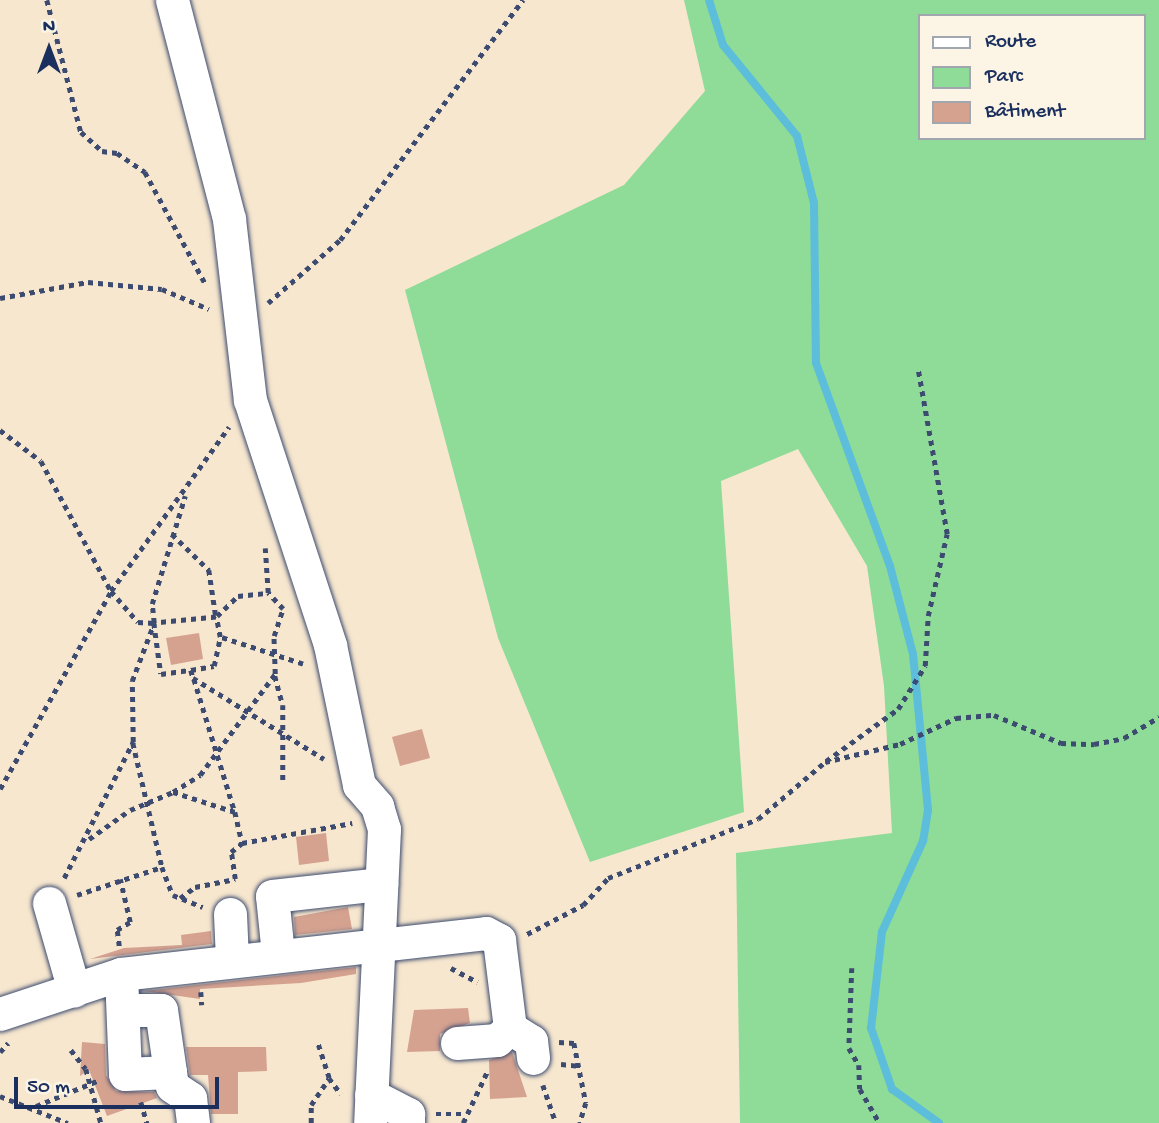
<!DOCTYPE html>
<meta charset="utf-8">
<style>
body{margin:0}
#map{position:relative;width:1159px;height:1123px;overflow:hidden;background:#f7e7cf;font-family:"Gochi Hand",sans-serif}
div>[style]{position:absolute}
.green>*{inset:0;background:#8fdb98}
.stream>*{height:8px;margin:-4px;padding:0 4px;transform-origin:4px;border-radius:4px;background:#5cbeda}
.building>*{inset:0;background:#d5a290}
.path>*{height:4.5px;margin-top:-2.25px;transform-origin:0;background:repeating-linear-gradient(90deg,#3c4b6f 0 5px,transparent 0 10px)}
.roads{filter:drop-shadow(0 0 2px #3c4b6f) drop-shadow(0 0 2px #3c4b6f)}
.minor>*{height:33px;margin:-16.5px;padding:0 16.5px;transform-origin:16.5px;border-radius:16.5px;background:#fff}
span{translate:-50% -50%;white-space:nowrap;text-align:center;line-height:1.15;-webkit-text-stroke:5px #fcf5e5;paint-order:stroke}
.legend{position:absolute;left:918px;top:14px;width:228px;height:126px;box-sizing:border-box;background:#fcf5e5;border:2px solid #a2a6af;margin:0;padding:9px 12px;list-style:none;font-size:21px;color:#1b2f5e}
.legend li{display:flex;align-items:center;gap:14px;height:35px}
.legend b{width:35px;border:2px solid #a2a6af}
.north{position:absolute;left:14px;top:14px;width:70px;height:70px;-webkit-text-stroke:5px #fcf5e5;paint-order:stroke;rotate:0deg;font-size:19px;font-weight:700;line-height:28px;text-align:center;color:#1b2f5e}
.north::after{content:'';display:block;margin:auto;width:24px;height:32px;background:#1b2f5e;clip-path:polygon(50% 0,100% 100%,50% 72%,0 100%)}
.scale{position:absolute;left:14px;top:1077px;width:205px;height:32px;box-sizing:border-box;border:4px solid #1b2f5e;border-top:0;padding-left:9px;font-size:21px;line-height:24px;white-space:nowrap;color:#1b2f5e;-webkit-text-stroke:5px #fcf5e5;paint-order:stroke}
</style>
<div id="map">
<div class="green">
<i style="clip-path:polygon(evenodd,684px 0,1159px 0,1159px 1123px,740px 1123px,736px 853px,892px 833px,884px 686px,867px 566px,798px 449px,721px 481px,744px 812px,590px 862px,498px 638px,405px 290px,624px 185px,705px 91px,684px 0,919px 16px,1143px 16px,1143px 138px,919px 138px,919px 16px)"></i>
</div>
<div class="stream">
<i style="left:709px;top:0;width:47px;rotate:72.7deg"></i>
<i style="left:723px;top:45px;width:117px;rotate:50.9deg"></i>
<i style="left:797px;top:136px;width:69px;rotate:75.8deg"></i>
<i style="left:814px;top:203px;width:160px;rotate:89.3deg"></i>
<i style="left:816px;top:363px;width:216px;rotate:70deg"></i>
<i style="left:890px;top:566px;width:91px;rotate:75.4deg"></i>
<i style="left:913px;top:654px;width:157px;rotate:84.5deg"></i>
<i style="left:928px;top:810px;width:31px;rotate:99deg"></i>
<i style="left:923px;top:841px;width:100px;rotate:114.3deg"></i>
<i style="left:882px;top:932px;width:97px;rotate:96.5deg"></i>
<i style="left:871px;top:1028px;width:65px;rotate:71deg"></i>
<i style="left:892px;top:1089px;width:58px;rotate:35.9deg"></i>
</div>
<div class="building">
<i style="clip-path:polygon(199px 633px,203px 659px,171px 665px,166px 638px)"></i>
<i style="clip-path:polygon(422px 729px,430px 758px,400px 766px,392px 737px)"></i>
<i style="clip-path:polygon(326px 833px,329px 861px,299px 865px,296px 837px)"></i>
<i style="clip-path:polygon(348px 907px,352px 929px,295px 935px,294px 917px)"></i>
<i style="clip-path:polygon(211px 931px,212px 944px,90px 959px,124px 948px,182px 945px,181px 935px)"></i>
<i style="clip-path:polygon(356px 967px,356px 974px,301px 983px,200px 989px,200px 999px,144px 991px)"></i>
<i style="clip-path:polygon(468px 1008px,470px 1023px,440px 1034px,440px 1051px,407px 1052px,414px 1010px)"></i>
<i style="clip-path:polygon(82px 1042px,105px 1044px,106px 1075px,116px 1091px,154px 1092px,157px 1098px,107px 1116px,89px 1070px,80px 1076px)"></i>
<i style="clip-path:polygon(186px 1047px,266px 1047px,267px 1071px,238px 1072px,238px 1114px,211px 1114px,208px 1075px,190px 1075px)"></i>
<i style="clip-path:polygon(512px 1052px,527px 1097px,490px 1099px,489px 1060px)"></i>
</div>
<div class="path">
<i style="left:47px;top:0;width:136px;rotate:75.6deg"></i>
<i style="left:81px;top:132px;width:28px;rotate:42deg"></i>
<i style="left:102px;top:151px;width:15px;rotate:8deg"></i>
<i style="left:117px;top:153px;width:34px;rotate:34deg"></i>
<i style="left:145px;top:172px;width:128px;rotate:61.6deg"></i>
<i style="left:0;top:298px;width:89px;rotate:-10.3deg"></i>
<i style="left:88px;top:282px;width:74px;rotate:5.4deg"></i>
<i style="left:162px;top:289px;width:51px;rotate:23.1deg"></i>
<i style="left:268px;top:303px;width:96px;rotate:-41.2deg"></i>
<i style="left:340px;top:240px;width:302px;rotate:-52.7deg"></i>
<i style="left:0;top:430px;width:51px;rotate:37.1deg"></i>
<i style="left:41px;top:461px;width:148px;rotate:61.7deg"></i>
<i style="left:111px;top:591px;width:41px;rotate:48.9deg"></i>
<i style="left:138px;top:622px;width:16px;rotate:4deg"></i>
<i style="left:172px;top:534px;width:52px;rotate:44.2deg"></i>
<i style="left:209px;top:570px;width:48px;rotate:81.5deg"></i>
<i style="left:217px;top:616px;width:29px;rotate:-44deg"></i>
<i style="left:238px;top:596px;width:30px;rotate:-6deg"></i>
<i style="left:303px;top:664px;width:87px;rotate:-162deg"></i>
<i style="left:220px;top:637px;width:20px;rotate:-101deg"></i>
<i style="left:216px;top:617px;width:62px;rotate:174.5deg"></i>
<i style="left:154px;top:623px;width:51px;rotate:82.2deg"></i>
<i style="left:161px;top:674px;width:30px;rotate:-8deg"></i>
<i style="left:191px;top:670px;width:8px;rotate:76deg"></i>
<i style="left:193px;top:678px;width:154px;rotate:31.7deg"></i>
<i style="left:191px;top:670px;width:23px;rotate:-10deg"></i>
<i style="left:214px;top:666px;width:30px;rotate:-78deg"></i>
<i style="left:275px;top:676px;width:30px;rotate:75deg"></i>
<i style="left:283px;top:705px;width:77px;rotate:90deg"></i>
<i style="left:194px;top:679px;width:139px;rotate:72.9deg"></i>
<i style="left:133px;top:743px;width:127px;rotate:76.8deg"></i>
<i style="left:826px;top:761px;width:89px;rotate:-35.8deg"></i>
<i style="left:898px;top:709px;width:51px;rotate:-57.9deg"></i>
<i style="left:925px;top:666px;width:50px;rotate:-86.6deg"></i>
<i style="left:928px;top:616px;width:84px;rotate:-77deg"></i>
<i style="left:947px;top:534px;width:168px;rotate:-100deg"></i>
<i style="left:0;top:789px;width:227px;rotate:-60.7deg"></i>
<i style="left:111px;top:591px;width:202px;rotate:-54.3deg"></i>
<i style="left:173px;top:792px;width:32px;rotate:-32deg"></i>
<i style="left:200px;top:775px;width:126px;rotate:-53.4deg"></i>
<i style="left:275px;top:674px;width:38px;rotate:-92deg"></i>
<i style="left:274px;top:636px;width:28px;rotate:-72deg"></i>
<i style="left:283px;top:609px;width:22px;rotate:-133deg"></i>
<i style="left:268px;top:593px;width:45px;rotate:-93.8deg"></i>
<i style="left:89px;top:839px;width:50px;rotate:-35.3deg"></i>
<i style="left:130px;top:810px;width:47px;rotate:-22.7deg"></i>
<i style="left:173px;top:792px;width:65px;rotate:17.9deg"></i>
<i style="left:235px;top:812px;width:32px;rotate:77deg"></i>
<i style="left:242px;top:843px;width:112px;rotate:-10.3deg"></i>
<i style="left:64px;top:878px;width:153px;rotate:-63.1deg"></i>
<i style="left:133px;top:742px;width:61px;rotate:-90.9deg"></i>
<i style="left:132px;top:681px;width:62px;rotate:-69.2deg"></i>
<i style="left:154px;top:623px;width:19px;rotate:-96deg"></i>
<i style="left:152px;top:604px;width:113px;rotate:-73deg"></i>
<i style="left:77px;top:895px;width:89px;rotate:-18.2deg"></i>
<i style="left:162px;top:867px;width:30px;rotate:69deg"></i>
<i style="left:173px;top:895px;width:32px;rotate:22deg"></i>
<i style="left:180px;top:898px;width:19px;rotate:-36deg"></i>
<i style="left:195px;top:887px;width:41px;rotate:-11.3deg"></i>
<i style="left:235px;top:879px;width:27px;rotate:-98deg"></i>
<i style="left:231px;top:852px;width:14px;rotate:-39deg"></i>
<i style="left:527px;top:934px;width:63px;rotate:-27.4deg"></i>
<i style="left:583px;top:905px;width:37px;rotate:-47deg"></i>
<i style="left:608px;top:878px;width:161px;rotate:-21.5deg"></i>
<i style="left:758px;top:819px;width:88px;rotate:-40.4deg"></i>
<i style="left:825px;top:762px;width:77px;rotate:-13.5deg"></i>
<i style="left:900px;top:744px;width:62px;rotate:-24.9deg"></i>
<i style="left:956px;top:718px;width:38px;rotate:-5deg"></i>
<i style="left:994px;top:715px;width:73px;rotate:22.7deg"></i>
<i style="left:1061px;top:743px;width:33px;rotate:2deg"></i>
<i style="left:1094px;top:744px;width:31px;rotate:-11deg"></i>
<i style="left:1124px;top:738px;width:41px;rotate:-31deg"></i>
<i style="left:119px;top:946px;width:16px;rotate:-97deg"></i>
<i style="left:117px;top:930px;width:15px;rotate:-32deg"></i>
<i style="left:130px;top:922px;width:44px;rotate:-103.1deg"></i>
<i style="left:451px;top:968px;width:30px;rotate:28deg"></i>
<i style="left:852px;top:968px;width:80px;rotate:92.1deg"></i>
<i style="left:849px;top:1048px;width:20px;rotate:60deg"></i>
<i style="left:859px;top:1065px;width:24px;rotate:88deg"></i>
<i style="left:860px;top:1089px;width:39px;rotate:60deg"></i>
<i style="left:201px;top:992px;width:13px;rotate:86deg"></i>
<i style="left:559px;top:1042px;width:15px;rotate:4deg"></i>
<i style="left:574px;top:1043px;width:61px;rotate:78.7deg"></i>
<i style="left:586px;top:1103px;width:21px;rotate:107deg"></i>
<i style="left:71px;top:1050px;width:24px;rotate:52deg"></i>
<i style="left:86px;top:1069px;width:56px;rotate:74.5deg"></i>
<i style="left:0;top:1052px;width:12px;rotate:-48deg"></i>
<i style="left:561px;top:1064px;width:18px;rotate:6deg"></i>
<i style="left:329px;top:1078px;width:20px;rotate:53deg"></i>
<i style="left:543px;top:1085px;width:40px;rotate:71.1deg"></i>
<i style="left:0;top:1096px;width:73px;rotate:21.7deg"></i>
<i style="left:141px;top:1102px;width:22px;rotate:74deg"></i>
<i style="left:36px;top:1106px;width:66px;rotate:-22.3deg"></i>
<i style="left:436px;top:1114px;width:27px"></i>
<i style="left:311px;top:1123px;width:18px;rotate:-90deg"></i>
<i style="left:311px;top:1105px;width:32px;rotate:-56deg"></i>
<i style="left:329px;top:1078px;width:38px;rotate:-108deg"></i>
<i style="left:463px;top:1123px;width:56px;rotate:-64.8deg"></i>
</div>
<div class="roads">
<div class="minor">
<i style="left:172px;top:0;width:226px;rotate:75.4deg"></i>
<i style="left:229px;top:219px;width:182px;rotate:83.4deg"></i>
<i style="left:250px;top:400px;width:258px;rotate:71.9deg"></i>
<i style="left:330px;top:645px;width:143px;rotate:78.3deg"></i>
<i style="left:359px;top:785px;width:28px;rotate:49deg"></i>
<i style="left:377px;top:806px;width:24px;rotate:73deg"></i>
<i style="left:384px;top:829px;width:294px;rotate:92.7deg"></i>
<i style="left:49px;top:903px;width:91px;rotate:74deg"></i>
<i style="left:230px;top:914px;width:45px;rotate:87.5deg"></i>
<i style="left:278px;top:954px;width:58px;rotate:-95.9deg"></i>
<i style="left:272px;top:896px;width:110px;rotate:-6.3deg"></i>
<i style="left:121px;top:974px;width:100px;rotate:87.7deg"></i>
<i style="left:125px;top:1074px;width:45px;rotate:-2.5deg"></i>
<i style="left:170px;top:1072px;width:14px;rotate:82deg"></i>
<i style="left:172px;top:1086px;width:22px;rotate:34deg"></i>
<i style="left:190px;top:1098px;width:25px;rotate:83deg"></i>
<i style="left:123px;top:1010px;width:38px"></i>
<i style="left:161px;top:1010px;width:63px;rotate:81.7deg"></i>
<i style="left:0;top:1014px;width:127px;rotate:-18.3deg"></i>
<i style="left:121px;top:974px;width:367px;rotate:-6.4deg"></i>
<i style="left:486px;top:933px;width:15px;rotate:28deg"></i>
<i style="left:499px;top:940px;width:89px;rotate:82.9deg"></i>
<i style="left:510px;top:1028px;width:25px;rotate:32deg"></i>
<i style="left:531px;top:1041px;width:17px;rotate:83deg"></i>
<i style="left:457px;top:1043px;width:40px;rotate:-4.3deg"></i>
<i style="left:497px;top:1040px;width:18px;rotate:-43deg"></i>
<i style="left:371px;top:1095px;width:42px;rotate:27.2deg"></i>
<i style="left:408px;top:1114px;width:9px;rotate:90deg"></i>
</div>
</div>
<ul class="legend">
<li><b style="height:9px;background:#fff"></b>Route</li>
<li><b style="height:19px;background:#8fdb98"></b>Parc</li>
<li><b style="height:19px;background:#d5a290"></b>Bâtiment</li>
</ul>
<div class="north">N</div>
<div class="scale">50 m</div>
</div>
